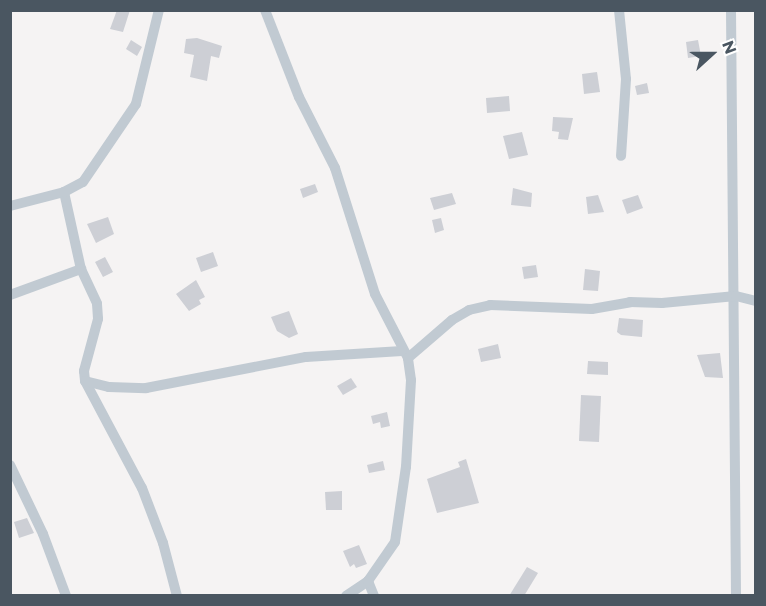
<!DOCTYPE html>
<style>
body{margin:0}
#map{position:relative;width:766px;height:606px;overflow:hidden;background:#f5f3f3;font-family:Montserrat,sans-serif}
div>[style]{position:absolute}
.building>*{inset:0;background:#cdcfd5}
.street>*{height:10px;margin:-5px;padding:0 5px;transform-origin:5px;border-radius:5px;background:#c1cad2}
span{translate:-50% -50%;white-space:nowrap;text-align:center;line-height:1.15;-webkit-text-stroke:4.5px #fff;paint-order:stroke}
.frame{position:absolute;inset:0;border:12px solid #4a5661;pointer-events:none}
.north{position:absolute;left:682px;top:24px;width:60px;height:60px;-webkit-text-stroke:4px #fff;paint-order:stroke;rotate:69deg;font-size:16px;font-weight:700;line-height:24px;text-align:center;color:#4a5661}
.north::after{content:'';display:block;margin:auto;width:21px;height:27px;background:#4a5661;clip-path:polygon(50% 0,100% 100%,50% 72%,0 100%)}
</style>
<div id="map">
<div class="building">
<i style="clip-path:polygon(117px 10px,130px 10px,123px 32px,110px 29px)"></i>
<i style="clip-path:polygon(197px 38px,222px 46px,219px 58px,211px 56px,207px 81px,190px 77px,194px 55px,184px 53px,186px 39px)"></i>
<i style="clip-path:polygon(131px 40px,142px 47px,137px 56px,126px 49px)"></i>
<i style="clip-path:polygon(698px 40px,701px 56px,688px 58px,686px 42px)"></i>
<i style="clip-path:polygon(597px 72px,600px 92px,584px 94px,582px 74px)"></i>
<i style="clip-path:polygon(647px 83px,649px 93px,637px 95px,635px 86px)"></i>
<i style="clip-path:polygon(509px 96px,510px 111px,487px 113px,486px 98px)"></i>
<i style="clip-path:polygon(553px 117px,573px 118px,568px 140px,558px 139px,559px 132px,552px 131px)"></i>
<i style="clip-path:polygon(522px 132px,528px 155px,509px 159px,503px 136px)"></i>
<i style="clip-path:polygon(315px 184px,318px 192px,303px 198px,300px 189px)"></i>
<i style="clip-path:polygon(513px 188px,532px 193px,531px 207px,511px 205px)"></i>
<i style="clip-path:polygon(452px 193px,456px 204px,434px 210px,430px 198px)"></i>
<i style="clip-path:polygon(598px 195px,604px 212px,588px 214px,586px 197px)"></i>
<i style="clip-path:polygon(638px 195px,643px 208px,627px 214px,622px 200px)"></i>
<i style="clip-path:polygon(108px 217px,114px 234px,96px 243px,87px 224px)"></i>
<i style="clip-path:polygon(441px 218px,444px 230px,435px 233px,432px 220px)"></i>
<i style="clip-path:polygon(213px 252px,218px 266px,201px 272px,196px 258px)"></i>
<i style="clip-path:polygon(105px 257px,113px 272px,103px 277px,95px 262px)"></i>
<i style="clip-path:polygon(536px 265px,538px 277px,524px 279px,522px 267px)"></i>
<i style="clip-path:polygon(585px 269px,600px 271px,598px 291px,583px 290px)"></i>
<i style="clip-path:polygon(196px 280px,205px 297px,199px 300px,201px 304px,189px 311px,176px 294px)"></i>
<i style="clip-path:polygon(289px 311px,298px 334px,289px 338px,277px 331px,271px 317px)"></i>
<i style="clip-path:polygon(619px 318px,643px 320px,642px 337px,621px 335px,617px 332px)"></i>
<i style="clip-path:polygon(498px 344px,501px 358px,481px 362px,478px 349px)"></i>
<i style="clip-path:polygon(720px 353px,723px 378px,705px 377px,697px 355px)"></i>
<i style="clip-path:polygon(588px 361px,608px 362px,608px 375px,587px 374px)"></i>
<i style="clip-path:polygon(351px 378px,357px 387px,343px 395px,337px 386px)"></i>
<i style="clip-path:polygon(581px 395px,601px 396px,599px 442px,579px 441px)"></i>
<i style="clip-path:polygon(387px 412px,390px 426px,381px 428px,380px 422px,373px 424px,371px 416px)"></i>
<i style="clip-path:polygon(466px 459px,479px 503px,437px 513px,427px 479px,460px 467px,458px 462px)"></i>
<i style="clip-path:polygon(383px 461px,385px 470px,369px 473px,367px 465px)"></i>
<i style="clip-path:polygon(342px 491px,342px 510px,326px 510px,325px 492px)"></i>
<i style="clip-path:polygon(27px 518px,34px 533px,19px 538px,14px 522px)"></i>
<i style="clip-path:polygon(359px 545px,367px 564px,356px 568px,354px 564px,350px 567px,343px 551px)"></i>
<i style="clip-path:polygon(527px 567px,538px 573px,524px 596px,509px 596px)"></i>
</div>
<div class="street">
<i style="left:265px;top:10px;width:93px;rotate:68.7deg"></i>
<i style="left:299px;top:97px;width:80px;rotate:63.1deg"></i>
<i style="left:335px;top:168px;width:132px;rotate:72.4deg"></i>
<i style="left:375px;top:294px;width:72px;rotate:62.7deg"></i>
<i style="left:619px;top:10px;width:69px;rotate:84.2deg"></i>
<i style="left:626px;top:79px;width:77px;rotate:93.7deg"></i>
<i style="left:731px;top:10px;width:586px;rotate:89.51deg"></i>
<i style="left:64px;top:192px;width:79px;rotate:77.6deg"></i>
<i style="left:81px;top:269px;width:38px;rotate:65deg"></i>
<i style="left:97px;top:304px;width:15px;rotate:86deg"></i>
<i style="left:98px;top:319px;width:54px;rotate:105.1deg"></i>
<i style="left:84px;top:371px;width:10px;rotate:84deg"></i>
<i style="left:85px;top:381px;width:121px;rotate:62deg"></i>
<i style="left:142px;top:488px;width:59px;rotate:69.1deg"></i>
<i style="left:163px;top:543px;width:55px;rotate:75.2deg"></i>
<i style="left:10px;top:206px;width:56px;rotate:-14.5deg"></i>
<i style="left:64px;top:192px;width:21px;rotate:-28deg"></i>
<i style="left:83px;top:182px;width:94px;rotate:-55.8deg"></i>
<i style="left:136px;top:104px;width:97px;rotate:-76.3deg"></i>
<i style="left:10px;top:295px;width:76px;rotate:-20.1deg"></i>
<i style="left:85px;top:381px;width:25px;rotate:14deg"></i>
<i style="left:109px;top:387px;width:37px;rotate:2deg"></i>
<i style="left:146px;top:388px;width:163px;rotate:-11deg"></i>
<i style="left:306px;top:357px;width:96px;rotate:-3.6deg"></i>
<i style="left:10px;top:465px;width:76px;rotate:64.4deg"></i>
<i style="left:43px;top:534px;width:66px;rotate:69.6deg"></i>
<i style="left:368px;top:581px;width:16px;rotate:68deg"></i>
<i style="left:346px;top:596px;width:27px;rotate:-34deg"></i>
<i style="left:368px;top:581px;width:47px;rotate:-55.3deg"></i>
<i style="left:395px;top:542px;width:76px;rotate:-81.7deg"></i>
<i style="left:406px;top:467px;width:87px;rotate:-86.7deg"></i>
<i style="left:411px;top:380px;width:22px;rotate:-98deg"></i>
<i style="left:408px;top:358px;width:58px;rotate:-40.8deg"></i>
<i style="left:452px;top:320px;width:20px;rotate:-30deg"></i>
<i style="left:469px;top:310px;width:22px;rotate:-13deg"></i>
<i style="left:490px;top:305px;width:102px;rotate:2.2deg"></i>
<i style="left:592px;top:309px;width:39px;rotate:-10deg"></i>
<i style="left:630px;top:302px;width:32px;rotate:2deg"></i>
<i style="left:662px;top:303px;width:74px;rotate:-5.4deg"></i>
<i style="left:736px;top:296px;width:21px;rotate:14deg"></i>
</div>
<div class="frame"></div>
<div class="north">N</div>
</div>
